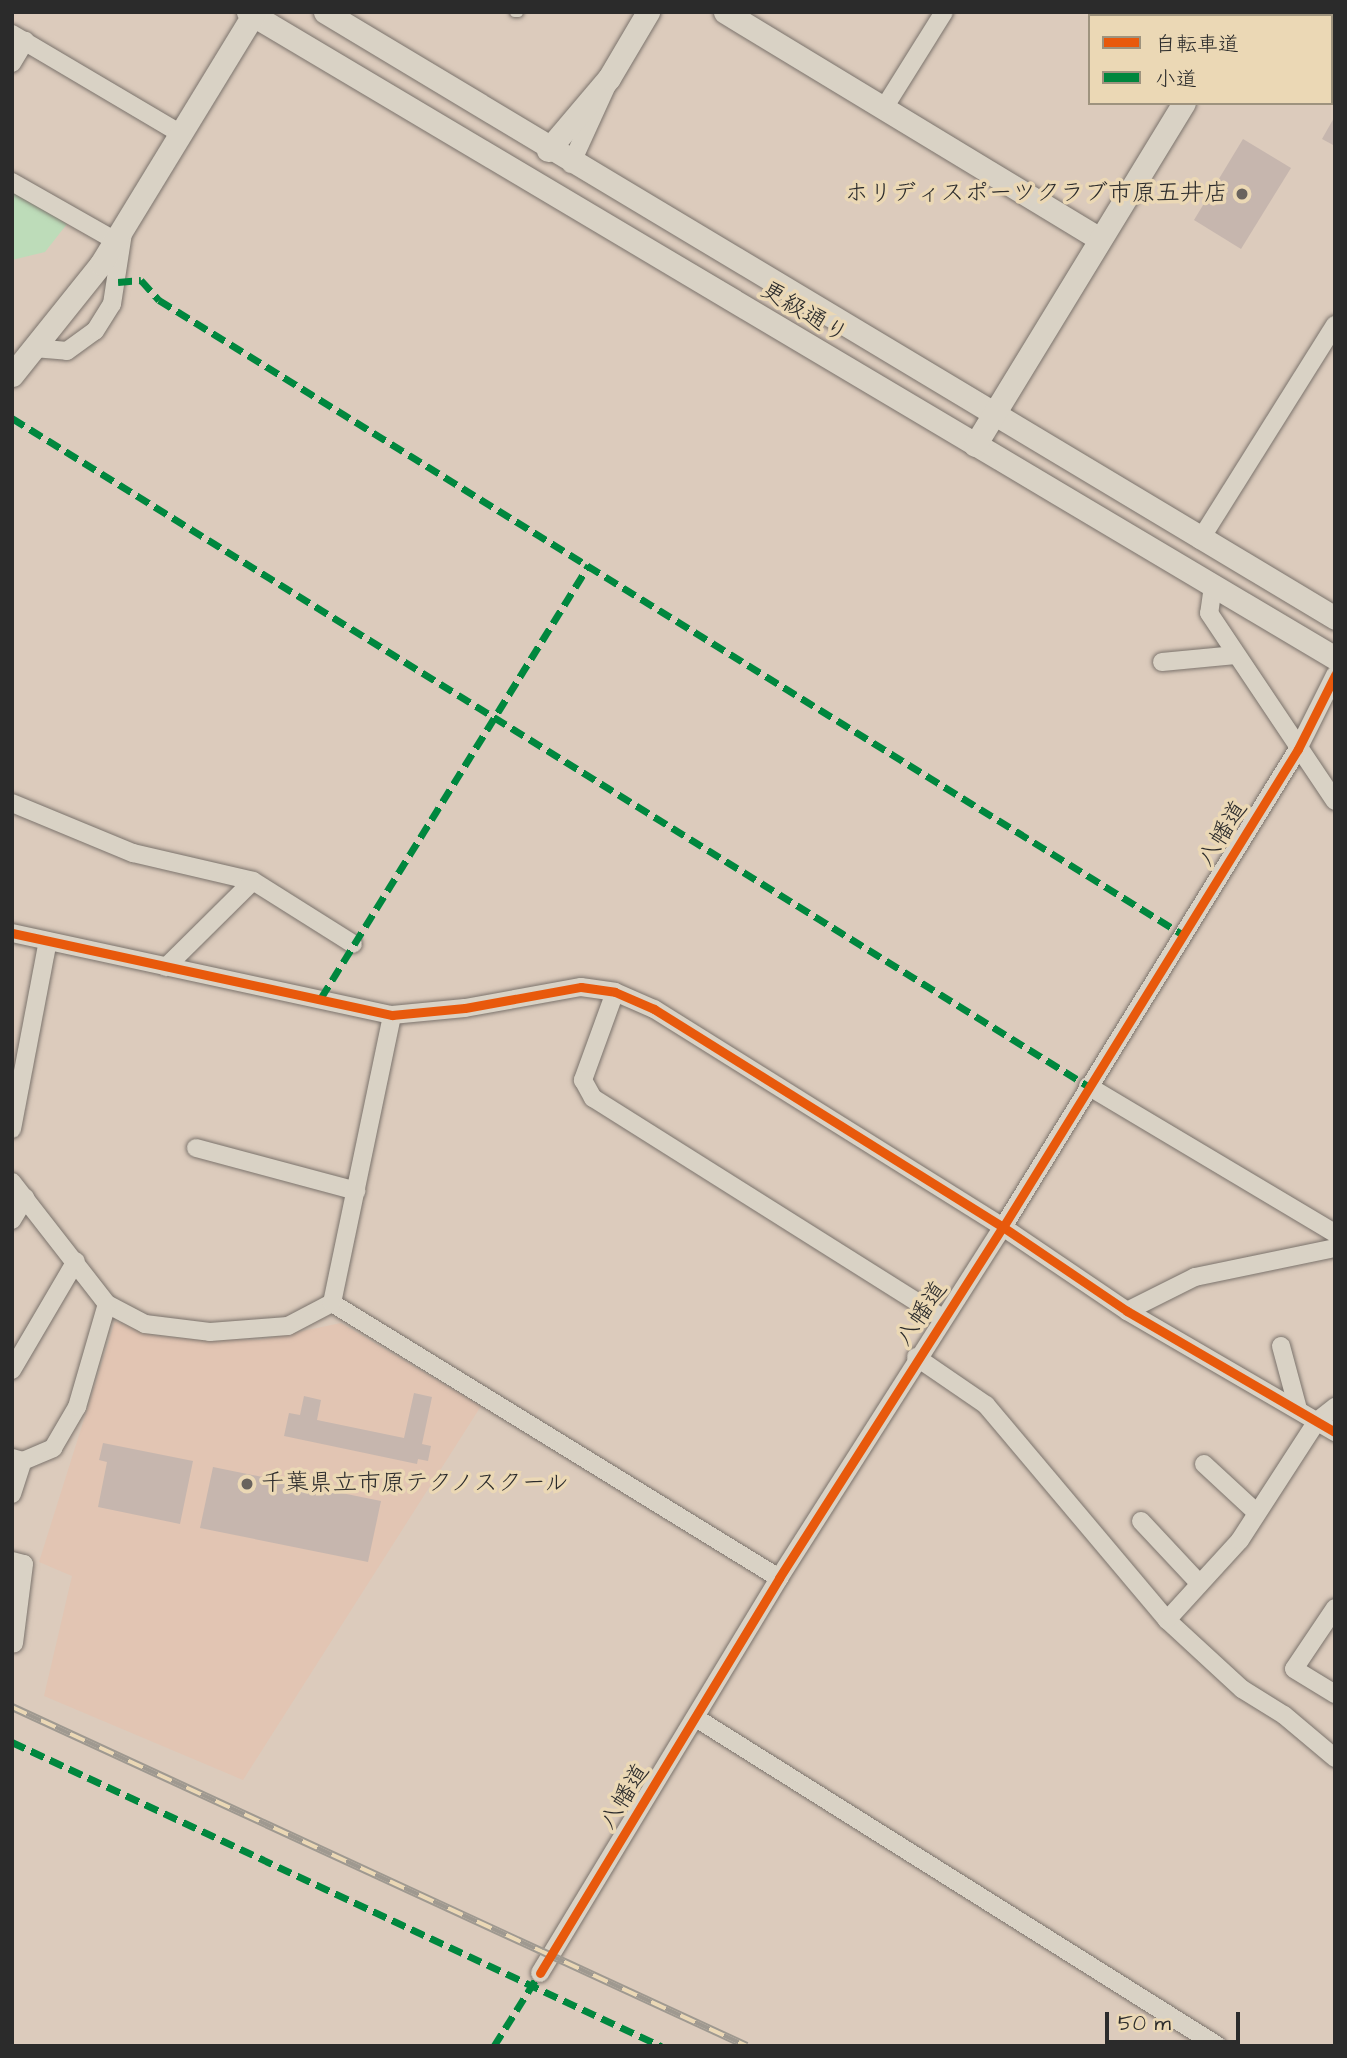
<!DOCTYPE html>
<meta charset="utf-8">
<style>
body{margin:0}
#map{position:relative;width:1347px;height:2058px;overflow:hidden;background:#dccbbc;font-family:"Architects Daughter","Klee One",sans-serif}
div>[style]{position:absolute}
.built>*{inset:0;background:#e2c5b3}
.green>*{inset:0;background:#bddcb9}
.building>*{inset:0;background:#c6b6ae}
.path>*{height:3.5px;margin-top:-1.75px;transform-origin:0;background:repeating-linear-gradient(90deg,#9f9990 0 7px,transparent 0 12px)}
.roads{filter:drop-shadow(0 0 2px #7b736c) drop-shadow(0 0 2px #7b736c)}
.service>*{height:9px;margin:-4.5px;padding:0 4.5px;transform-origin:4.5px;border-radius:4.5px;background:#d9d2c5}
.minor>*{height:18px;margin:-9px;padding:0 9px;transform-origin:9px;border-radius:9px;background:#d9d2c5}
.tertiary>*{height:23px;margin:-11.5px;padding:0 11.5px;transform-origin:11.5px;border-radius:11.5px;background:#d9d2c5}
.rail>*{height:8px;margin-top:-4px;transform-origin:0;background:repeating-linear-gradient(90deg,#ebd8b5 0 16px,#9f9990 0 32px);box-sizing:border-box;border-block:2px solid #9f9990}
.quiet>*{height:7px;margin-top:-3.5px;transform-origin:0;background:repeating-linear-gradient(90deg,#00873e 0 14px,transparent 0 21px)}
.cycleway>*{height:9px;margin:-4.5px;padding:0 4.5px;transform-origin:4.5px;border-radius:4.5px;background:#e8590c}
.dots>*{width:19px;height:19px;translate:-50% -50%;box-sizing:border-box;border:4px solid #ebd8b5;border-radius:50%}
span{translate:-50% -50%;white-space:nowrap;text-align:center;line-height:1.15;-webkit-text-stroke:7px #ebd8b5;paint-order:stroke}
.poi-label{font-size:24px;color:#2b2b2b}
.right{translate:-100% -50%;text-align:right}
.left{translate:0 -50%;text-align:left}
.street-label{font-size:24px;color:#2b2b2b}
.frame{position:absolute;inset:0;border:14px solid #2b2b2b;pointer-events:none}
.legend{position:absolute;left:1088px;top:14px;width:245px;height:91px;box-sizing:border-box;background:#ebd8b5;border:2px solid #9e937e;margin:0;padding:9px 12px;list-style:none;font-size:21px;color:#2b2b2b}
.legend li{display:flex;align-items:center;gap:14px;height:35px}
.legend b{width:35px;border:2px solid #9e937e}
.scale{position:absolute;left:1105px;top:2012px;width:135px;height:32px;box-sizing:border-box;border:4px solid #2b2b2b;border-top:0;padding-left:9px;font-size:21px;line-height:24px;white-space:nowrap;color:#2b2b2b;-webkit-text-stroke:5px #ebd8b5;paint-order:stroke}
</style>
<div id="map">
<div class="built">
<i style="clip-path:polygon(115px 1321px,152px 1335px,180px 1338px,259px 1340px,341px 1323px,481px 1406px,243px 1780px,44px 1696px,72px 1576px,39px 1562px)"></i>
</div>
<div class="green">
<i style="clip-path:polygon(12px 187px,67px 224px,45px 252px,12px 260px)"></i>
</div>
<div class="building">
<i style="clip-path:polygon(1335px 116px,1335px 146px,1322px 139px)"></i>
<i style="clip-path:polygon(1243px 139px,1291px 168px,1241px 249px,1194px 220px)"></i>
<i style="clip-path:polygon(414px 1393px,432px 1397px,422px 1444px,431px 1446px,428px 1461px,418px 1459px,417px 1464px,284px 1436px,289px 1413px,300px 1415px,304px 1396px,321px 1400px,317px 1420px,404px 1438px)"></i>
<i style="clip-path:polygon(103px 1443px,193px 1461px,180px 1524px,98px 1507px,107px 1462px,99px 1460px)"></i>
<i style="clip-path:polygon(213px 1467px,381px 1501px,368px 1562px,200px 1528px)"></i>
</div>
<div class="path">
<i style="left:1129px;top:12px;width:7px;rotate:34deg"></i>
</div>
<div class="roads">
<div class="service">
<i style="left:514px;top:12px;width:4px"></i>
</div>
<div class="minor">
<i style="left:12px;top:34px;width:196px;rotate:30.6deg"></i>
<i style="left:12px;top:63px;width:26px;rotate:-59deg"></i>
<i style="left:884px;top:108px;width:113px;rotate:-58deg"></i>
<i style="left:571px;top:164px;width:87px;rotate:-65.5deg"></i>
<i style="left:12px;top:182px;width:120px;rotate:29.6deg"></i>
<i style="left:34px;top:348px;width:33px;rotate:5deg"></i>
<i style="left:67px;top:351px;width:34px;rotate:-36deg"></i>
<i style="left:95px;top:331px;width:32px;rotate:-58deg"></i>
<i style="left:112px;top:304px;width:72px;rotate:-81.2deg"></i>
<i style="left:1200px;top:540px;width:254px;rotate:-57.9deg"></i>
<i style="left:1213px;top:586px;width:27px;rotate:98deg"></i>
<i style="left:1209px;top:613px;width:226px;rotate:56.2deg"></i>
<i style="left:1162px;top:662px;width:74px;rotate:-5.4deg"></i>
<i style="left:12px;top:803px;width:131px;rotate:22.5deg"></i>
<i style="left:133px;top:853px;width:123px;rotate:13.1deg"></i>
<i style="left:253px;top:881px;width:118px;rotate:32.2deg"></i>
<i style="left:12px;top:933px;width:389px;rotate:12.2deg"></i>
<i style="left:392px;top:1015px;width:73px;rotate:-5.5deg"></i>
<i style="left:465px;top:1008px;width:118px;rotate:-10.3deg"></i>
<i style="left:581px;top:987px;width:34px;rotate:8deg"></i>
<i style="left:615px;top:992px;width:43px;rotate:23.6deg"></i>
<i style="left:654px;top:1009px;width:411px;rotate:32deg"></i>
<i style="left:1003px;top:1227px;width:150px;rotate:34.1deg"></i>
<i style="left:1127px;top:1311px;width:241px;rotate:30.2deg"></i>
<i style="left:166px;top:967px;width:122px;rotate:-44.7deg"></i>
<i style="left:615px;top:992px;width:94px;rotate:110deg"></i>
<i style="left:583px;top:1080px;width:21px;rotate:61deg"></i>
<i style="left:593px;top:1098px;width:413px;rotate:32.2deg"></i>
<i style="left:1088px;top:1086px;width:287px;rotate:30.8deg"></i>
<i style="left:12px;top:1129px;width:191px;rotate:-79.2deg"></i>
<i style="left:196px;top:1148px;width:166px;rotate:15deg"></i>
<i style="left:12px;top:1182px;width:155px;rotate:52.1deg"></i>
<i style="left:107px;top:1304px;width:43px;rotate:27.8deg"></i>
<i style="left:145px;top:1324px;width:65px;rotate:7deg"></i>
<i style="left:210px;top:1332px;width:78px;rotate:-4.4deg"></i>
<i style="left:288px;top:1326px;width:50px;rotate:-27.6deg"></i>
<i style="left:12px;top:1220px;width:26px;rotate:-59deg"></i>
<i style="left:332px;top:1303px;width:525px;rotate:31.6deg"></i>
<i style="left:332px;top:1303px;width:294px;rotate:-78.2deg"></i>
<i style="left:1127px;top:1311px;width:76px;rotate:-26.6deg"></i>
<i style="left:1195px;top:1277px;width:143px;rotate:-11.7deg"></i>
<i style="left:1281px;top:1346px;width:65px;rotate:74.9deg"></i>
<i style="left:916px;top:1357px;width:85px;rotate:34.4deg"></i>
<i style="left:986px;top:1405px;width:281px;rotate:49.9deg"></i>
<i style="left:1167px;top:1620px;width:102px;rotate:42.6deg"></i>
<i style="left:1242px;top:1689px;width:49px;rotate:31.8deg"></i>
<i style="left:1284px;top:1715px;width:67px;rotate:40.1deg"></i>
<i style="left:12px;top:1370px;width:126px;rotate:-59.6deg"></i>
<i style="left:12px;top:1458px;width:11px;rotate:15deg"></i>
<i style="left:23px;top:1461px;width:33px;rotate:-23deg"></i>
<i style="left:53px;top:1448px;width:48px;rotate:-59.7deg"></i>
<i style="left:77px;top:1407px;width:107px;rotate:-73.8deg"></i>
<i style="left:1204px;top:1464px;width:72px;rotate:42.8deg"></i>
<i style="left:12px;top:1494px;width:35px;rotate:-72deg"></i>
<i style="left:1141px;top:1521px;width:83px;rotate:46.9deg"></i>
<i style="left:12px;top:1561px;width:12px;rotate:14deg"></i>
<i style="left:24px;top:1564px;width:80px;rotate:97.2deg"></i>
<i style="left:1335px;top:1608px;width:73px;rotate:123.9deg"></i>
<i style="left:1294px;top:1669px;width:48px;rotate:31.4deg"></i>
<i style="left:1167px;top:1620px;width:108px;rotate:-47.6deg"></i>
<i style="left:1240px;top:1540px;width:142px;rotate:-57.1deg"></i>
<i style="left:1317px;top:1421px;width:23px;rotate:-38deg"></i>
<i style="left:696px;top:1718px;width:616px;rotate:32.14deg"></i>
<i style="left:540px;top:1973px;width:462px;rotate:-58.8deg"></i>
<i style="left:779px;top:1578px;width:416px;rotate:-57.5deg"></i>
<i style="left:1003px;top:1227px;width:562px;rotate:-58.32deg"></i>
<i style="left:1298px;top:749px;width:83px;rotate:-63.4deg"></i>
</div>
<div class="tertiary">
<i style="left:248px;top:12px;width:1264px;rotate:30.72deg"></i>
<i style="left:325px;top:12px;width:1178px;rotate:30.96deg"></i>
<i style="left:725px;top:12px;width:436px;rotate:31.2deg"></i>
<i style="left:1239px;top:16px;width:5px;rotate:-53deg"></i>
<i style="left:548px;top:150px;width:94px;rotate:-49.7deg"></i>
<i style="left:609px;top:78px;width:77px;rotate:-59.4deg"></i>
<i style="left:12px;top:375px;width:142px;rotate:-51.3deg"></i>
<i style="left:101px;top:264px;width:295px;rotate:-58.6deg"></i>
<i style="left:975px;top:445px;width:401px;rotate:-58.6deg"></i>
</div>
</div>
<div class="rail">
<i style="left:12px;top:1707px;width:809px;rotate:24.76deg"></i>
</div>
<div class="quiet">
<i style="left:118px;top:282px;width:23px;rotate:-5deg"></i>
<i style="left:141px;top:280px;width:27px;rotate:48deg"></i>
<i style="left:159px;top:300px;width:1204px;rotate:31.79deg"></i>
<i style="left:12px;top:418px;width:1266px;rotate:31.83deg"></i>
<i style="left:321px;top:998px;width:509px;rotate:-58.25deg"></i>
<i style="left:12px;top:1742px;width:717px;rotate:25.1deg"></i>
<i style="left:494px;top:2046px;width:79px;rotate:-57.9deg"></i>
</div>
<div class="cycleway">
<i style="left:12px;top:933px;width:389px;rotate:12.2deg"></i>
<i style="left:392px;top:1015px;width:73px;rotate:-5.5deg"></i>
<i style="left:465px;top:1008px;width:118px;rotate:-10.3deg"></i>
<i style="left:581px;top:987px;width:34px;rotate:8deg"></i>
<i style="left:615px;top:992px;width:43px;rotate:23.6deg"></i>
<i style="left:654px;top:1009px;width:411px;rotate:32deg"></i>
<i style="left:1003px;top:1227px;width:150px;rotate:34.1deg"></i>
<i style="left:1127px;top:1311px;width:241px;rotate:30.2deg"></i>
<i style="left:540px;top:1973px;width:462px;rotate:-58.8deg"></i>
<i style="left:779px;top:1578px;width:416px;rotate:-57.5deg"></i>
<i style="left:1003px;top:1227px;width:562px;rotate:-58.32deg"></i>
<i style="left:1298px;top:749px;width:83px;rotate:-63.4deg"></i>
</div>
<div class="dots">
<i style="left:1242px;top:194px;background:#69635e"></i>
<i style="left:247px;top:1484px;background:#69635e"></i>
</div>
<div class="poi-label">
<span class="right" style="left:1228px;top:194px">ホリディスポーツクラブ市原五井店</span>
<span class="left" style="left:261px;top:1484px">千葉県立市原テクノスクール</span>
</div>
<div class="street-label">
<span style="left:804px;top:313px;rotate:31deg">更級通り</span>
<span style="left:1223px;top:834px;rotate:-58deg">八幡道</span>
<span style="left:922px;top:1314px;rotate:-56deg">八幡道</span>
<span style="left:625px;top:1797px;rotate:-58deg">八幡道</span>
</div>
<div class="frame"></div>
<ul class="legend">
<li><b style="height:9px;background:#e8590c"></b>自転車道</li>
<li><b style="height:9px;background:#00873e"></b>小道</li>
</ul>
<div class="scale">50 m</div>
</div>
